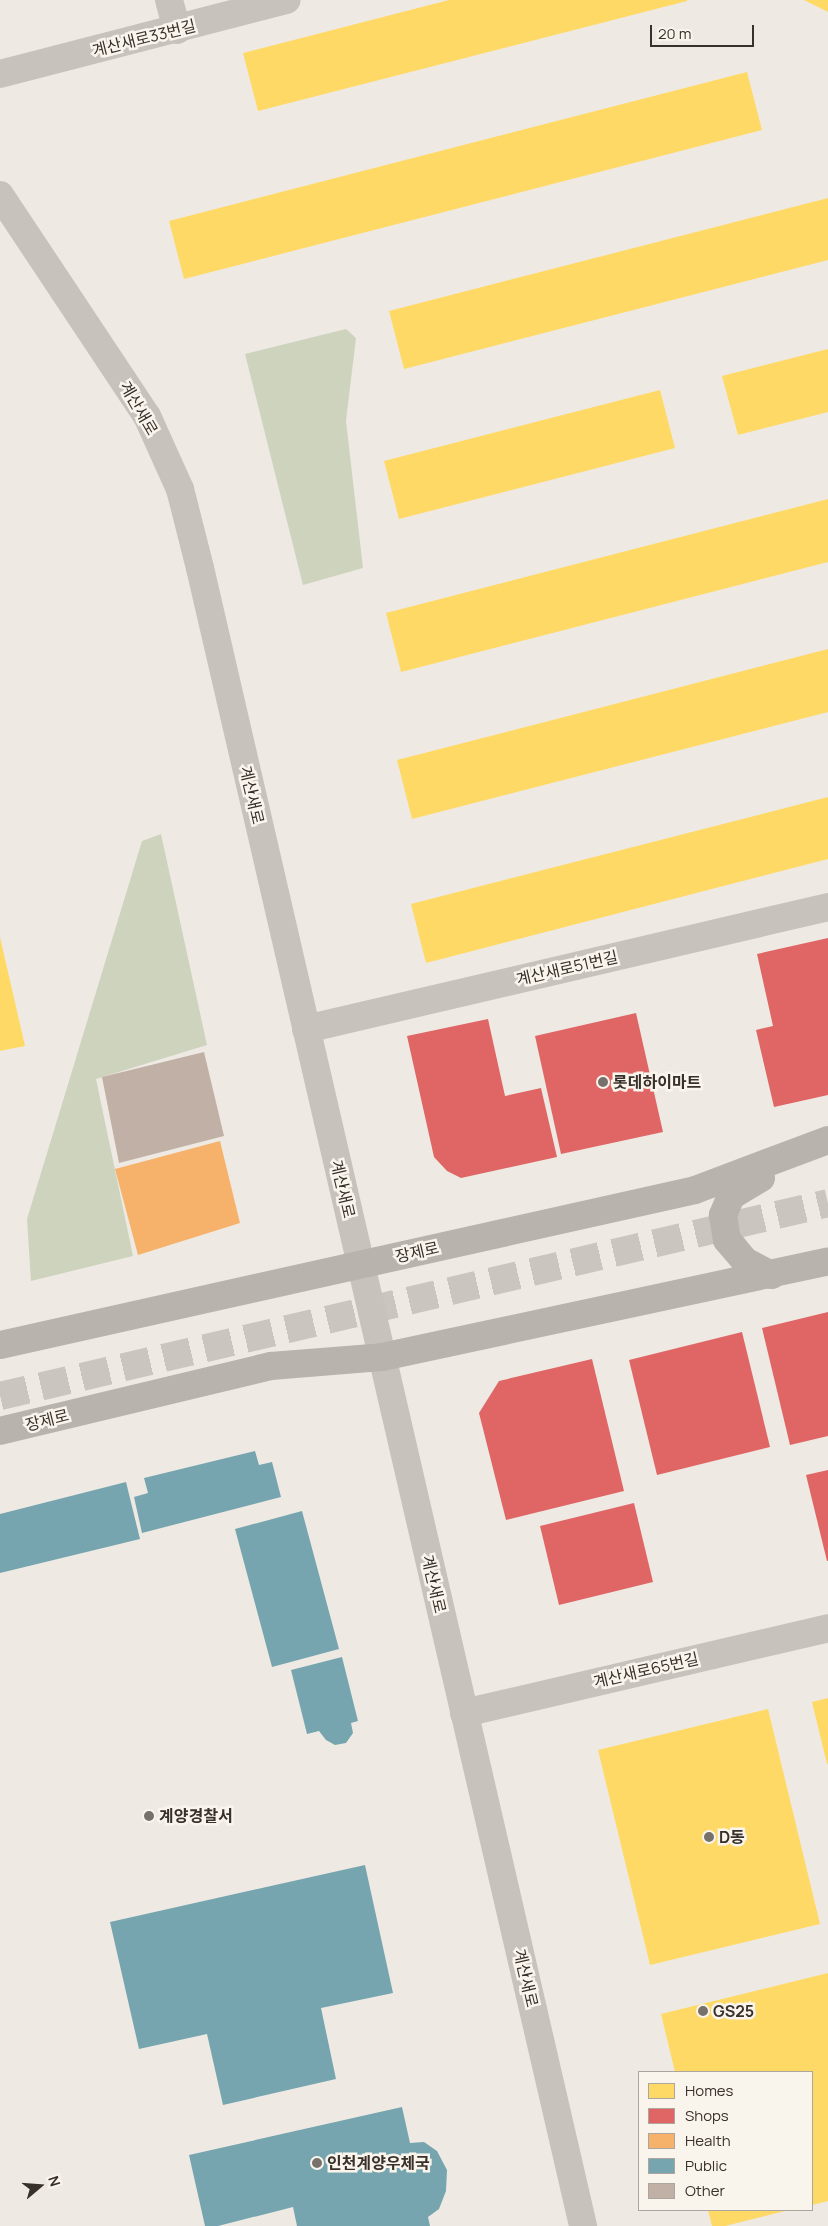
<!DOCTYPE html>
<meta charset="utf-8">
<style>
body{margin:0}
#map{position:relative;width:828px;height:2226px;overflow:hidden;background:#eeeae3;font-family:Manrope,"Noto Sans KR",sans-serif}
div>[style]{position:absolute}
.green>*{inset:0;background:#ced3be}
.homes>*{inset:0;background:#ffd966}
.shops>*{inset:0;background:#e06666}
.health>*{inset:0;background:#f6b26b}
.public>*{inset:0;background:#76a5af}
.building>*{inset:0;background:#c1b0a5}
.secondary-tunnel>*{height:28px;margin-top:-14px;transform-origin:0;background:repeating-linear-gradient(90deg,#cac5be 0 28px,transparent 0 42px)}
.minor>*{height:28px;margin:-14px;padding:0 14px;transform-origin:14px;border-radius:14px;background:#c7c2bc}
.tertiary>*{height:28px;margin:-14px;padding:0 14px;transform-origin:14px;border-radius:14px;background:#c7c2bc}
.secondary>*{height:28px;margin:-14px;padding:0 14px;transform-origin:14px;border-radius:14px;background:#b8b3ad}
.dots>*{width:14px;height:14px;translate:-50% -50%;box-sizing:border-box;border:2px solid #faf5ec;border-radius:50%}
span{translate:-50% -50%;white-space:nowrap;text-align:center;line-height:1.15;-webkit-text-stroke:5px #faf5ec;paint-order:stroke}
.street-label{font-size:16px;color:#38302a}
.poi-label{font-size:16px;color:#38302a;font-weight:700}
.left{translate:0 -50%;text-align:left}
.legend{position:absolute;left:638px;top:2071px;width:175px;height:140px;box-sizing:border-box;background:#faf5ec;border:1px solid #aca69e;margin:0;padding:6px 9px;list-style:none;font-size:15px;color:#38302a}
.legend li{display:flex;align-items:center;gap:10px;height:25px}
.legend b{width:25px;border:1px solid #aca69e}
.north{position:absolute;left:15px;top:2161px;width:50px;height:50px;-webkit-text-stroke:4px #faf5ec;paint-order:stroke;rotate:72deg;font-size:14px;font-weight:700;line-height:20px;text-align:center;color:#38302a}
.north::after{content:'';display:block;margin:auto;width:18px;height:22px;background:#38302a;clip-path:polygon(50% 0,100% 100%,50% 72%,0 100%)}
.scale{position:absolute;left:650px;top:25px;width:104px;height:22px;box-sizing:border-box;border:2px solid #38302a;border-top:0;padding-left:6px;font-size:15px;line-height:18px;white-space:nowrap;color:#38302a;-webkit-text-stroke:4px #faf5ec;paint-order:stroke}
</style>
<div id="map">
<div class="green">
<i style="clip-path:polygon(346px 329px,356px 338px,346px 421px,363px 568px,303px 585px,245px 354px)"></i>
<i style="clip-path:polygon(161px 834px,207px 1045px,96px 1079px,133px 1256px,31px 1281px,27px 1219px,142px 841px)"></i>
</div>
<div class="homes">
<i style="clip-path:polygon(449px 0,687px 0,687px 1px,258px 111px,243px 53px)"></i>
<i style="clip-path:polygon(804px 0,828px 0,828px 12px)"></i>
<i style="clip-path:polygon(747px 72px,762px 130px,184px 279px,169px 221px)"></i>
<i style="clip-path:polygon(828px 198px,828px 260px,404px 369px,389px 311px)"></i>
<i style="clip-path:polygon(828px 349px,828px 412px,738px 435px,722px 376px)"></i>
<i style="clip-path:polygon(660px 390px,675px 448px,399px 519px,384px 461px)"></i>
<i style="clip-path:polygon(828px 499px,828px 562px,401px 672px,386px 613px)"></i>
<i style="clip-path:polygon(828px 649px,828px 712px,412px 819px,397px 760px)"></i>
<i style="clip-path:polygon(828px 797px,828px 859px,426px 963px,411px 904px)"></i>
<i style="clip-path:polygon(0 937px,25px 1046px,0 1051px)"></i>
<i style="clip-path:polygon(828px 1698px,828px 1764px,827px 1764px,812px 1702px)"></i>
<i style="clip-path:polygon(768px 1709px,820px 1924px,650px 1965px,598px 1750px)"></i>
<i style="clip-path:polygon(828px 1973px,828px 2201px,812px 2205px,812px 2072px,675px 2072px,661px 2014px)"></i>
<i style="clip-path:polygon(708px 2210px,789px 2210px,725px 2226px,712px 2226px)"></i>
</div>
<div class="shops">
<i style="clip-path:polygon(828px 938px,828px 1095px,774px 1107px,756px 1030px,773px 1026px,757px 954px)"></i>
<i style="clip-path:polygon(636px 1013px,663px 1132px,561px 1154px,535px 1036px)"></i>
<i style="clip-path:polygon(488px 1019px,505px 1096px,541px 1088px,557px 1157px,461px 1178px,447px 1171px,434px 1157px,407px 1036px)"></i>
<i style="clip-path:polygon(828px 1312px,828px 1436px,790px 1445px,762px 1328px)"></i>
<i style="clip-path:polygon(742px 1332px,770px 1447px,657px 1475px,629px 1360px)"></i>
<i style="clip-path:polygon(592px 1359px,624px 1491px,506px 1520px,479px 1413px,499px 1381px)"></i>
<i style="clip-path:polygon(828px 1470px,828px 1561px,827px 1561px,806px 1475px)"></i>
<i style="clip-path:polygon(634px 1503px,653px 1582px,559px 1605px,540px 1526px)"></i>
</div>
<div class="health">
<i style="clip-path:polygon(220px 1141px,240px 1223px,138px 1255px,115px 1169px)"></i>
</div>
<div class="public">
<i style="clip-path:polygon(255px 1451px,259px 1465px,272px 1462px,281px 1497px,142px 1533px,134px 1497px,148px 1493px,144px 1478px)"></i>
<i style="clip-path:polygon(126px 1482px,140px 1539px,0 1573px,0 1514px)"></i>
<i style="clip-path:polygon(302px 1511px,339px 1649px,272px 1667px,235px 1529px)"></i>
<i style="clip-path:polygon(342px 1657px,358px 1721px,351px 1723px,353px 1733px,346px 1743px,335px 1745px,326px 1740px,319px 1731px,307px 1734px,291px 1670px)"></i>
<i style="clip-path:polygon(365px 1865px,393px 1993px,321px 2008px,336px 2079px,223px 2105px,207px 2034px,139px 2049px,110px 1922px)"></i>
<i style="clip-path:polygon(402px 2107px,410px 2143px,424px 2142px,437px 2151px,447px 2170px,446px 2191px,439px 2209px,428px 2217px,430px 2226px,297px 2226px,293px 2207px,218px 2226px,205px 2226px,189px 2155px)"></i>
</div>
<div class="building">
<i style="clip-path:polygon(204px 1052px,224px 1136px,119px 1163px,102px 1077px)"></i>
</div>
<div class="secondary-tunnel">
<i style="left:0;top:1396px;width:850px;rotate:-13.12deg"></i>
</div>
<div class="minor">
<i style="left:169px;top:0;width:31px;rotate:75deg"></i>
<i style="left:0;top:74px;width:296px;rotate:-14.5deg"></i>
<i style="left:306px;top:1029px;width:536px;rotate:-13.15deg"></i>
<i style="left:464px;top:1713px;width:374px;rotate:-13.1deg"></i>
</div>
<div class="tertiary">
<i style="left:0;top:195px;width:265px;rotate:56.4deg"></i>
<i style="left:147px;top:416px;width:80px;rotate:65.7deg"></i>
<i style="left:180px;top:489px;width:81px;rotate:75.8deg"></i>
<i style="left:200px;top:568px;width:1702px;rotate:76.99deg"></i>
</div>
<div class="secondary">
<i style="left:761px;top:1178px;width:35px;rotate:149deg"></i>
<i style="left:731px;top:1196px;width:21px;rotate:113deg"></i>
<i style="left:723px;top:1215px;width:25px;rotate:81deg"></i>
<i style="left:727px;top:1240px;width:11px;rotate:49deg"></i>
<i style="left:734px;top:1248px;width:17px;rotate:50deg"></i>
<i style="left:745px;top:1261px;width:30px;rotate:28deg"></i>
<i style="left:0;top:1345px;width:712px;rotate:-12.57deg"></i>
<i style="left:695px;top:1190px;width:142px;rotate:-20.6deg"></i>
<i style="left:0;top:1431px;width:279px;rotate:-13.5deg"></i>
<i style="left:271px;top:1366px;width:111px;rotate:-4.6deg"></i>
<i style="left:382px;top:1357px;width:456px;rotate:-12.1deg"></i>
</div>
<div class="dots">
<i style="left:603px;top:1082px;background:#78716b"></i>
<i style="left:149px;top:1816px;background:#78716b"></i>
<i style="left:709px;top:1837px;background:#78716b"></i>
<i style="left:703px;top:2011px;background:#78716b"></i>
<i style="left:317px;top:2163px;background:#78716b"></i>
</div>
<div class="street-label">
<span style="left:144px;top:38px;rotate:-14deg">계산새로33번길</span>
<span style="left:139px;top:408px;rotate:60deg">계산새로</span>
<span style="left:252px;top:795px;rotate:77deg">계산새로</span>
<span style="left:567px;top:968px;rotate:-13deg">계산새로51번길</span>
<span style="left:343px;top:1189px;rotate:77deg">계산새로</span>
<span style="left:417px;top:1252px;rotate:-13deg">장제로</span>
<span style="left:47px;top:1420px;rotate:-14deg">장제로</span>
<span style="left:434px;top:1584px;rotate:77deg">계산새로</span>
<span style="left:646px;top:1670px;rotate:-13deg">계산새로65번길</span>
<span style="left:526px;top:1978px;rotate:77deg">계산새로</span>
</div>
<div class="poi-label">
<span class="left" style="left:613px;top:1082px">롯데하이마트</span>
<span class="left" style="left:159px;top:1816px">계양경찰서</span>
<span class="left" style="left:719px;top:1837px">D동</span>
<span class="left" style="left:713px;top:2011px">GS25</span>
<span class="left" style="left:327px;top:2163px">인천계양우체국</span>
</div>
<ul class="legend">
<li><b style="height:14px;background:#ffd966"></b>Homes</li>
<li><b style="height:14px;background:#e06666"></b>Shops</li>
<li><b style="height:14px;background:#f6b26b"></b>Health</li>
<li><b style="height:14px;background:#76a5af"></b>Public</li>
<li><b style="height:14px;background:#c1b0a5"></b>Other</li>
</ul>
<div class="north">N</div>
<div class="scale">20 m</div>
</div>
